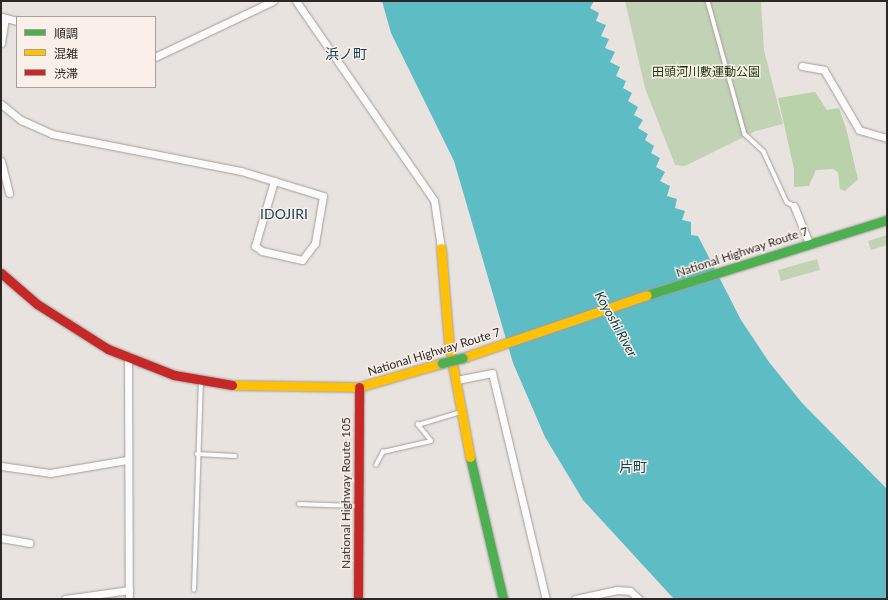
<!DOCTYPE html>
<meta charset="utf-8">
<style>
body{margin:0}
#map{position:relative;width:888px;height:600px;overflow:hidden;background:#e8e3df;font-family:Lato,"Noto Sans JP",sans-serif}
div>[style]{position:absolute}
.green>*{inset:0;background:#c1d3b4}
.forest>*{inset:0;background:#bad2a9}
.water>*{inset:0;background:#5ebcc4}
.roads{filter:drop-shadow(0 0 1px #a29e9b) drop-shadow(0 0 1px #a29e9b)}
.lane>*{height:3.5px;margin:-1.75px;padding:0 1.75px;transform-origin:1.75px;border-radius:1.75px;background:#fcfbfa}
.street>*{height:7px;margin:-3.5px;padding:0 3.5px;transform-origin:3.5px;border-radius:3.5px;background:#fcfbfa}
.fast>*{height:9px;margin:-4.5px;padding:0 4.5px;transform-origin:4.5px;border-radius:4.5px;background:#4caf50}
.slow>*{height:9px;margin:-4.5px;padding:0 4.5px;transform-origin:4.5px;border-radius:4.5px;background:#ffc107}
.jam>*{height:9px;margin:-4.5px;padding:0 4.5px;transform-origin:4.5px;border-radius:4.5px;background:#c62828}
.bridges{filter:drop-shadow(0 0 1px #a29e9b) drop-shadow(0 0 1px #a29e9b)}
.fast-bridge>*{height:9px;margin:-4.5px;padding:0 4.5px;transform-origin:4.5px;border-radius:4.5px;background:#4caf50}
span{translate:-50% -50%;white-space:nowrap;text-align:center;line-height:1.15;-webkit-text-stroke:3px #faefe9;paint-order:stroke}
.park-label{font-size:12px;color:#163502}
.street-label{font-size:12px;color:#2c2825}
.water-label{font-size:13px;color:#054046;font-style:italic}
.quarter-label{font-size:14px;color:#114556}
.frame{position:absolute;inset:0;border:2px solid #2c2825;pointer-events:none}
.legend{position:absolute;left:16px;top:16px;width:140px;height:72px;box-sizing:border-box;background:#faefe9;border:1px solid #a89f9b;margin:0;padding:5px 7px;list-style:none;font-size:12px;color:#2c2825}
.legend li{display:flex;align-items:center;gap:8px;height:20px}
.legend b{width:20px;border:1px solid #a89f9b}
</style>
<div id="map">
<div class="green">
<i style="clip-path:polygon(625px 1px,761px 1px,764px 50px,783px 124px,756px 131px,685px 166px,675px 165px,645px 88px)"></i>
<i style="clip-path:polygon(887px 235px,887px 245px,871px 250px,868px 241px)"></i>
<i style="clip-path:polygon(817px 259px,820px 270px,781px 281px,778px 270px)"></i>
</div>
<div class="forest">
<i style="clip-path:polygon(815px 92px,827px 110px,839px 108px,846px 128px,858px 179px,845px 191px,840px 189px,838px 172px,833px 169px,816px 170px,809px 186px,794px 187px,794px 169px,778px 98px)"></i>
</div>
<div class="water">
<i style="clip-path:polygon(382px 1px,594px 1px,590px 8px,599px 13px,596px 21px,606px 25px,601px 36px,609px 39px,605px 48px,615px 52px,610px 62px,620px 67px,616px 76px,626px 81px,623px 88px,632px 93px,628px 101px,638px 107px,634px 115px,643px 120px,638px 128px,648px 134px,645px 140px,654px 146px,651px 153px,660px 158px,656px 167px,665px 172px,660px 181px,670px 186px,667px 196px,677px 199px,675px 208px,685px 211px,682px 220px,691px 222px,691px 235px,698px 236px,741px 320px,769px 362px,802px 403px,887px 489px,887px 599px,674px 599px,583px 500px,545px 437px,513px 363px,454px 161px,391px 33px)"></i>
</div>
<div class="roads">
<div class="lane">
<i style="left:708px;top:1px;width:138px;rotate:74.5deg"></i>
<i style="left:745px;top:134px;width:26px;rotate:43deg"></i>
<i style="left:764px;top:152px;width:55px;rotate:65.3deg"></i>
<i style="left:787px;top:202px;width:8px;rotate:30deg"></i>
<i style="left:197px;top:454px;width:38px;rotate:3deg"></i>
<i style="left:376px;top:465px;width:15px;rotate:-62deg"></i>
<i style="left:383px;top:452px;width:49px;rotate:-12.9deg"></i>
<i style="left:431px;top:441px;width:21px;rotate:-129deg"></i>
<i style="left:418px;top:425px;width:45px;rotate:-16.8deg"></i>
<i style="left:299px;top:504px;width:56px;rotate:2deg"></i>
<i style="left:194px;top:590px;width:207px;rotate:-88.1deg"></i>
</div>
<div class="street">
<i style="left:296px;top:1px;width:242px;rotate:55.3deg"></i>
<i style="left:434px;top:200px;width:49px;rotate:81.7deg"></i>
<i style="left:2px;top:17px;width:16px;rotate:15deg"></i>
<i style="left:1px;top:43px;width:25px;rotate:-81deg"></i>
<i style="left:155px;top:57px;width:131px;rotate:-25.4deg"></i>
<i style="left:802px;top:66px;width:22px;rotate:10deg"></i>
<i style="left:824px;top:70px;width:69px;rotate:59.7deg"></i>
<i style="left:859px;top:130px;width:29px;rotate:16deg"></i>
<i style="left:1px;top:104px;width:26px;rotate:39deg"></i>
<i style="left:21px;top:120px;width:34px;rotate:24deg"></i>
<i style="left:52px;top:134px;width:193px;rotate:11.1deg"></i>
<i style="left:241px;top:171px;width:34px;rotate:17deg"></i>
<i style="left:274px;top:181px;width:51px;rotate:17deg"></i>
<i style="left:323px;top:196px;width:48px;rotate:99.7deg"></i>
<i style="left:315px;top:243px;width:21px;rotate:127deg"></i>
<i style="left:302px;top:260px;width:41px;rotate:-167.3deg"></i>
<i style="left:262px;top:251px;width:9px;rotate:-144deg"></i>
<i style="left:255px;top:246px;width:68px;rotate:-73.7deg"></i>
<i style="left:1px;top:161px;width:33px;rotate:76deg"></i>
<i style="left:794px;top:206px;width:40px;rotate:68deg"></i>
<i style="left:128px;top:359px;width:240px;rotate:89.8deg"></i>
<i style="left:456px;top:380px;width:37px;rotate:-11deg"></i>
<i style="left:492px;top:373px;width:232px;rotate:76.6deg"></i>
<i style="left:1px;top:466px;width:49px;rotate:8.1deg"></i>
<i style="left:50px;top:473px;width:78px;rotate:-9.6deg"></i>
<i style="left:1px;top:538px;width:29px;rotate:10deg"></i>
<i style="left:65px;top:599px;width:65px;rotate:-8deg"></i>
<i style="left:575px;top:599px;width:43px;rotate:-12.1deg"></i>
<i style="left:617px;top:590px;width:13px;rotate:4deg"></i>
<i style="left:630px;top:591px;width:12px;rotate:42deg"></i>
</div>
<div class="fast">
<i style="left:647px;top:295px;width:251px;rotate:-17.4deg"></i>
<i style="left:470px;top:457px;width:146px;rotate:76.9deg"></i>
</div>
<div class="slow">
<i style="left:441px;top:248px;width:97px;rotate:85.3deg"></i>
<i style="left:449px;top:345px;width:114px;rotate:79.4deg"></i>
<i style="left:462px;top:358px;width:195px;rotate:-18.8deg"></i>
<i style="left:232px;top:385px;width:127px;rotate:0.9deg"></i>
<i style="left:359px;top:387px;width:86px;rotate:-16.1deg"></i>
</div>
<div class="jam">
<i style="left:1px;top:273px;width:48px;rotate:40.7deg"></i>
<i style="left:37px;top:304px;width:84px;rotate:32.4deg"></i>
<i style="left:108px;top:349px;width:71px;rotate:21.5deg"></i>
<i style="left:174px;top:375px;width:59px;rotate:9.8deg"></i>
<i style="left:358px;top:599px;width:212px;rotate:-89.7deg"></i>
</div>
</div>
<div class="bridges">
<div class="fast-bridge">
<i style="left:442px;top:363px;width:21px;rotate:-14deg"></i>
</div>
</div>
<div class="park-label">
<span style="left:706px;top:72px">田頭河川敷運動公園</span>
</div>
<div class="street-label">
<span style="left:742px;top:252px;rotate:-18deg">National Highway Route 7</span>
<span style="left:434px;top:352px;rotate:-17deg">National Highway Route 7</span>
<span style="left:346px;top:493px;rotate:-90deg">National Highway Route 105</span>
</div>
<div class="water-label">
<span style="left:616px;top:324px;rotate:61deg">Koyoshi River</span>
</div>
<div class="quarter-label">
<span style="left:346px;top:54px">浜ノ町</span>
<span style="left:284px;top:214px">IDOJIRI</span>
<span style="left:633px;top:467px">片町</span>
</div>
<div class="frame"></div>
<ul class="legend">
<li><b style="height:5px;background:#4caf50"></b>順調</li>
<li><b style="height:5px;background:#ffc107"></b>混雑</li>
<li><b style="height:5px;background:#c62828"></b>渋滞</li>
</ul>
</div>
